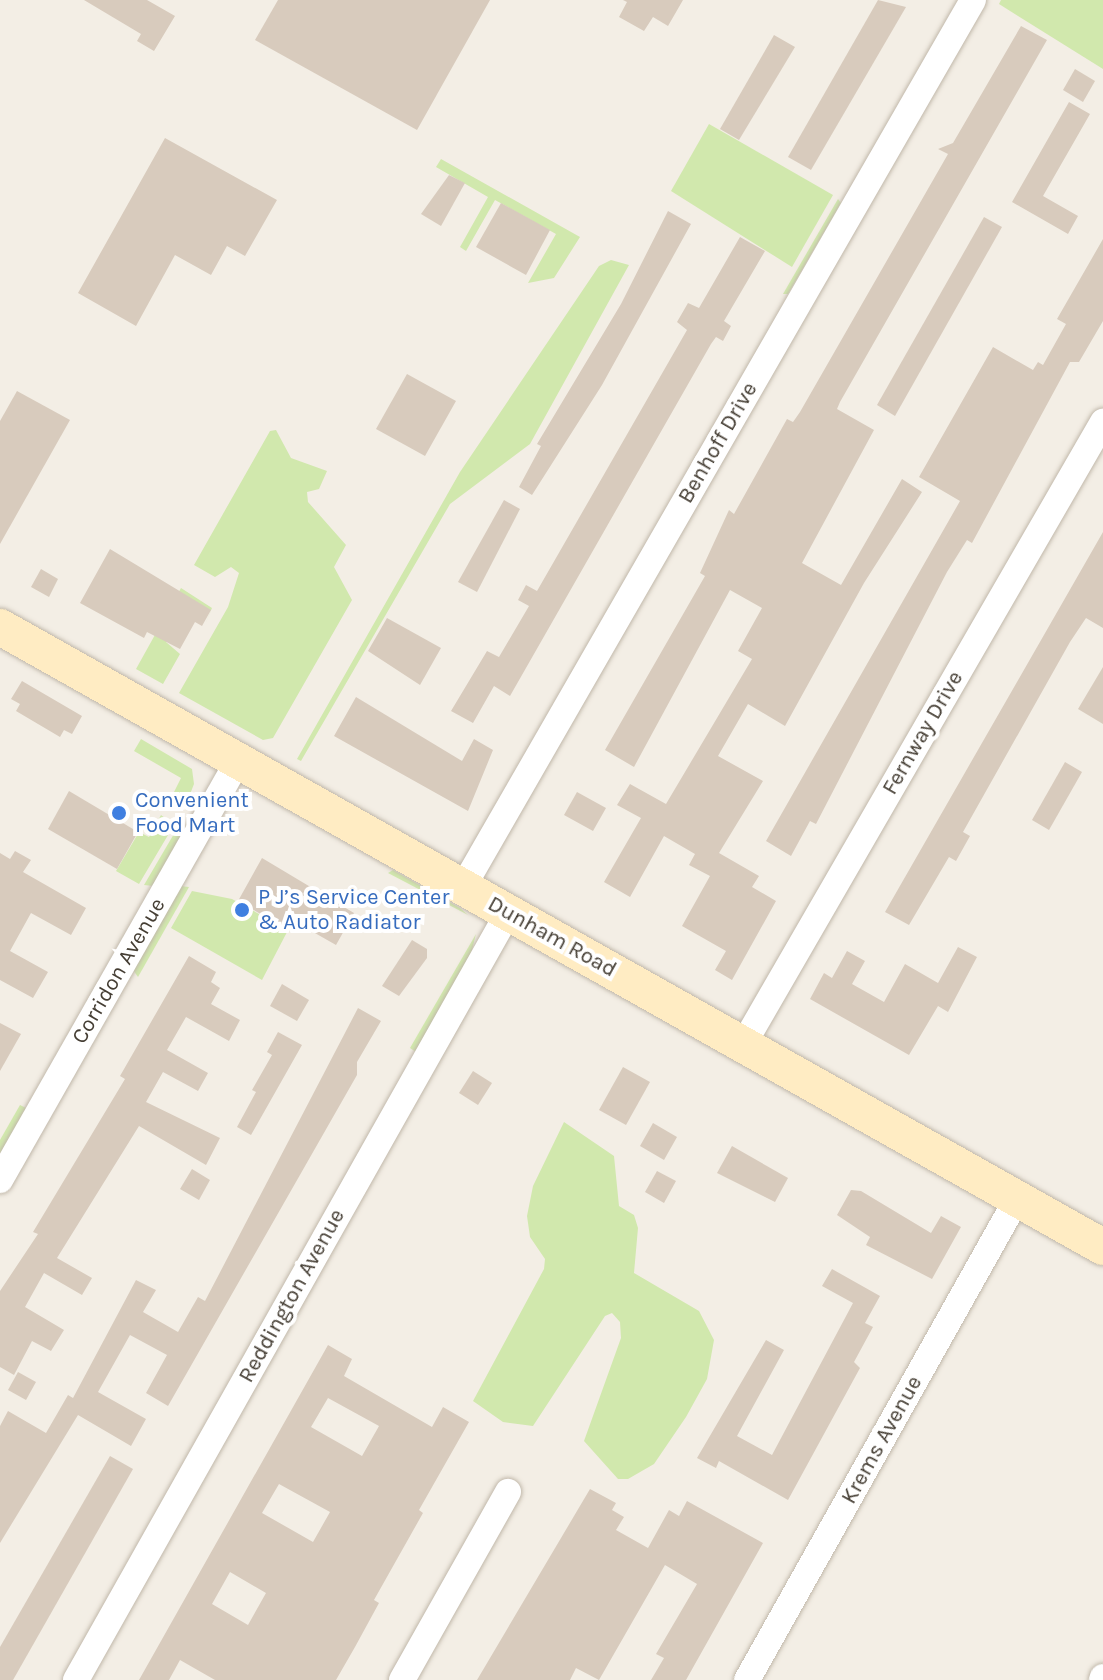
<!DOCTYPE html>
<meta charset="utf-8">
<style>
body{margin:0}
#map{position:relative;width:1103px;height:1680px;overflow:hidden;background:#f3eee5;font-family:Karla,sans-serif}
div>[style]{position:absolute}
.green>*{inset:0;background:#d1e8ad}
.building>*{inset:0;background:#d8cbbd}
.roads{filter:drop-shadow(0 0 2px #c1b8aa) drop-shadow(0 0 2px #c1b8aa)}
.street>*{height:26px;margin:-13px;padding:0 13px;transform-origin:13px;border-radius:13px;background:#fff}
.secondary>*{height:36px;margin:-18px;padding:0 18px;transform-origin:18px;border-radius:18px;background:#ffecc3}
.dots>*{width:22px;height:22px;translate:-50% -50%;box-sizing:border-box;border:4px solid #fff;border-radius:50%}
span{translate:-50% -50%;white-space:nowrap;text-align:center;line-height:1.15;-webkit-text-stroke:8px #fff;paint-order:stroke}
.street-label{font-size:22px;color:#453e34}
.shop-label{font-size:22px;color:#366cbe}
.left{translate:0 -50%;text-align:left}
</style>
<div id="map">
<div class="green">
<i style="clip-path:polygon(1001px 0,1103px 0,1103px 69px,999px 4px)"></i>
<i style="clip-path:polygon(709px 124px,833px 195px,792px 267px,671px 191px)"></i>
<i style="clip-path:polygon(441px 159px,580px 237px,554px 278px,528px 283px,556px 234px,495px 200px,466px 251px,460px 247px,488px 197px,436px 167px)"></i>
<i style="clip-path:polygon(838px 199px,841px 203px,788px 294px,783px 294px)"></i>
<i style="clip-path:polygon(611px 260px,629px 265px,530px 444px,450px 504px,301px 761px,297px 759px,460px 472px,599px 266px)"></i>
<i style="clip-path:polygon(276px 430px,291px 458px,327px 471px,319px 489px,307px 492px,308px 502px,346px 545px,334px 567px,352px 600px,273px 738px,263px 740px,179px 693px,228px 607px,239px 573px,231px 567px,215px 577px,194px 565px,270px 431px)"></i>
<i style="clip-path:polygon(181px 588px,212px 608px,204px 627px,211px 610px,166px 642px,180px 654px,163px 684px,136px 669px)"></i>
<i style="clip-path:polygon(141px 739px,192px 769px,194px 784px,187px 802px,173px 794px,181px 778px,134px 751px)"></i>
<i style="clip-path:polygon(161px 815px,174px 825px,139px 884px,116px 871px,139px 832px,149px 837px)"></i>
<i style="clip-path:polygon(178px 827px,180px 838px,153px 886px,144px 885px)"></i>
<i style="clip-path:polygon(393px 870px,460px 908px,468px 915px,388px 873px)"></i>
<i style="clip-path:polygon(180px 886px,189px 887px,138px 977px,133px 970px)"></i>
<i style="clip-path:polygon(310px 888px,262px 980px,171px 928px,192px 891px,232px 899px,286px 929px)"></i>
<i style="clip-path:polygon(476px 934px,471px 954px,416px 1052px,410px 1048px)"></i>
<i style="clip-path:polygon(20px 1105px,26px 1108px,0 1154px,0 1140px)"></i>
<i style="clip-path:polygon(564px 1122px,614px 1156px,619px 1206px,634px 1215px,638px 1228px,634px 1273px,699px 1311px,714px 1340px,707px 1379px,686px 1417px,654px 1464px,628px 1479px,618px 1479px,584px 1441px,621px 1338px,620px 1322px,612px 1313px,605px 1316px,533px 1426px,503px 1422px,473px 1401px,544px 1269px,545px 1259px,530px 1237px,527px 1216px,533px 1186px)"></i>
</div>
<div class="building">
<i style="clip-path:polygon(84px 0,147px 0,175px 16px,154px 51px,137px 41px,141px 34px)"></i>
<i style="clip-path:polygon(278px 0,490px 0,417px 130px,255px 40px)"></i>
<i style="clip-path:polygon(623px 0,683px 0,668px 26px,653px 17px,644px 31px,619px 17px,627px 2px)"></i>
<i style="clip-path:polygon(878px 0,906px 7px,811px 170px,788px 157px)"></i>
<i style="clip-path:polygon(1021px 26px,1047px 40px,840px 402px,837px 409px,874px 430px,802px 563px,841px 585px,902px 479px,922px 492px,864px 583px,785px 726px,748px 704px,718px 756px,763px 781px,719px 853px,759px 876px,752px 887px,776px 901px,732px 980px,715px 970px,726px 951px,682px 926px,710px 876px,689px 865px,695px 854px,664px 836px,630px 897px,604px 882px,641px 818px,617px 805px,630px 784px,666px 804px,752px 659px,738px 651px,762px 608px,730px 590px,634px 767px,605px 750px,705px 576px,700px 573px,729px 510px,734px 514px,787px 419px,793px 422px,800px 412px,948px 154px,938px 149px,953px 143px)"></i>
<i style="clip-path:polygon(774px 35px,795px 47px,739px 140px,720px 129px)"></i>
<i style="clip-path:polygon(1075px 69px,1095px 81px,1083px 102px,1063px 90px)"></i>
<i style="clip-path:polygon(1069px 102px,1090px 114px,1043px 196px,1078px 216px,1068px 234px,1012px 202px)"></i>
<i style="clip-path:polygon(165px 138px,277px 200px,245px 256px,227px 246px,211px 275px,175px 255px,136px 326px,78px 293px)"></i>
<i style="clip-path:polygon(449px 175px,465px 183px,441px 226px,421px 214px)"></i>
<i style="clip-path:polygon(501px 203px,550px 230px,526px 275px,476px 247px)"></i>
<i style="clip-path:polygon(668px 211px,691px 224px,602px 385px,532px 495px,519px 487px,541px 446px,537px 444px,621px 304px)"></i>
<i style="clip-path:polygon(984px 217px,1002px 227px,895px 416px,877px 405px)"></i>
<i style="clip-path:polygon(740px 237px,765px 251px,724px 321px,731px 326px,723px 341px,716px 337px,711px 344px,510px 696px,494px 686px,473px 723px,451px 711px,487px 651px,499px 657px,529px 606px,518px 600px,526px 585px,537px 591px,687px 330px,677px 322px,688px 303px,699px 308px)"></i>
<i style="clip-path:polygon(1103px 239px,1103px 321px,1079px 362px,1070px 362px,972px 543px,967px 540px,947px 572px,816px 824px,810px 821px,791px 856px,766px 841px,960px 501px,919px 477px,993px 347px,1033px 370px,1038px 362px,1043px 365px,1066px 324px,1057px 319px)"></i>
<i style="clip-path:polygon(407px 374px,456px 401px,425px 456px,376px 429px)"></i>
<i style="clip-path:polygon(17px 391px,70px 420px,0 544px,0 421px)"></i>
<i style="clip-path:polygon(504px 500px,520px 509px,477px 592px,458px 582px)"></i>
<i style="clip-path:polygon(1103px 532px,1103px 628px,1086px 618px,1070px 642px,963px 832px,970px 836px,956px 861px,949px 857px,909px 925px,885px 912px)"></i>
<i style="clip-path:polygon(110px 549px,211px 610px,202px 626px,195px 622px,180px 649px,147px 632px,144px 638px,80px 603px)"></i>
<i style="clip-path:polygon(41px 569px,58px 579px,49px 597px,31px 587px)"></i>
<i style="clip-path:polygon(387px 618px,441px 648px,420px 685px,368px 651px)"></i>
<i style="clip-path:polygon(1103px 667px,1103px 724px,1078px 709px)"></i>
<i style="clip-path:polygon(22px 681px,82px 716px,72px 734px,64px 730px,60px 737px,16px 711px,20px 704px,11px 699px)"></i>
<i style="clip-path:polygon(356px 697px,462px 761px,474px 739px,493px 750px,468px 811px,334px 736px)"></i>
<i style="clip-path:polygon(1065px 762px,1082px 772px,1049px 830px,1032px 820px)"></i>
<i style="clip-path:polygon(69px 791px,138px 832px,117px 869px,48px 829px)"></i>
<i style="clip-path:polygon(577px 792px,606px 808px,593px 831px,564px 815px)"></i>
<i style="clip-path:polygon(15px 851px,31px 860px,23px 872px,86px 908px,71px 935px,31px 913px,10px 951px,48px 972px,33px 998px,0 980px,0 853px,10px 859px)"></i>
<i style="clip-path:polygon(262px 858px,354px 913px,336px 945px,292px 920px,287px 929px,238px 901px)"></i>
<i style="clip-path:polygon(412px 940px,427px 949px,427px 958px,399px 996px,382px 986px)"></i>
<i style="clip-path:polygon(958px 947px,977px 957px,948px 1012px,938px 1006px,909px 1055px,810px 999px,824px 973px,832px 978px,847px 951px,865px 961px,852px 984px,884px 1002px,905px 964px,938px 983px)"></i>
<i style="clip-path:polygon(189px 956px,216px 972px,211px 982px,220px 988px,211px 1004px,240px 1020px,229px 1041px,186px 1017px,167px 1050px,208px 1073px,198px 1091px,163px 1072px,146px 1102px,220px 1138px,206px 1165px,139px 1126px,57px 1258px,92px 1278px,82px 1295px,44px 1273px,25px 1307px,64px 1330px,51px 1351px,32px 1341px,14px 1375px,0 1367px,0 1291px,38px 1234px,33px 1232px,125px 1079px,120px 1076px)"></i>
<i style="clip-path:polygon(282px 984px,309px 1000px,297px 1021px,270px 1006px)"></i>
<i style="clip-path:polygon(358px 1008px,381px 1021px,357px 1062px,357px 1075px,168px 1406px,146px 1393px,167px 1355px,130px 1335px,98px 1392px,146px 1419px,131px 1446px,78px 1415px,0 1543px,0 1426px,8px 1411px,46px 1433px,68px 1395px,73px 1398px,136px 1280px,156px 1290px,143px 1312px,178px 1332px,198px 1297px,205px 1301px)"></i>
<i style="clip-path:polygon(0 1023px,21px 1034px,0 1071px)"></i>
<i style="clip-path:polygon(278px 1032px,302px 1045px,251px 1135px,237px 1127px,256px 1092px,252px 1090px,272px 1055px,267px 1052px)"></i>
<i style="clip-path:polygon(623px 1067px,650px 1082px,626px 1125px,599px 1110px)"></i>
<i style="clip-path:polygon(473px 1071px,492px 1083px,478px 1105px,459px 1093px)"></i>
<i style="clip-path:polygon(653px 1123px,677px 1137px,664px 1160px,640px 1146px)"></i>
<i style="clip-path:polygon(732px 1146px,788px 1178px,775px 1202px,717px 1173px)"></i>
<i style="clip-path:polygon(192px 1169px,210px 1180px,199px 1200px,180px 1189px)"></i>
<i style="clip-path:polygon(657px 1171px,676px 1181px,664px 1203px,645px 1192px)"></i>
<i style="clip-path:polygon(851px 1190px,861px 1191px,931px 1233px,941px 1216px,961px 1227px,932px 1279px,866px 1245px,870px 1237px,837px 1215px)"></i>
<i style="clip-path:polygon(832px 1269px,880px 1296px,865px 1323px,873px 1327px,854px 1362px,860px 1368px,788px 1500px,719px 1461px,716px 1468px,697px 1458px,766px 1340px,784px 1350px,737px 1436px,772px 1455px,853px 1303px,822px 1286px)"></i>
<i style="clip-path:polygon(evenodd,328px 1345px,352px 1359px,344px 1376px,432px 1427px,443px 1407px,469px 1422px,419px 1510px,423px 1513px,374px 1600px,379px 1603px,355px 1647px,336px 1680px,215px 1680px,180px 1660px,169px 1680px,139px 1680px,328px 1345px,328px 1398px,379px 1426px,362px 1456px,311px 1427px,328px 1398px,328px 1345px,279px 1484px,330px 1512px,313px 1542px,262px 1513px,279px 1484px,328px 1345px,230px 1572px,266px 1593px,248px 1625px,212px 1604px,230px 1572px)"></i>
<i style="clip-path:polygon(18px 1372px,36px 1382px,26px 1400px,8px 1390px)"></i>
<i style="clip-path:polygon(110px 1456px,133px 1469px,13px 1680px,0 1680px,0 1647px)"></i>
<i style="clip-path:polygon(590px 1489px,616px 1503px,612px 1510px,624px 1517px,616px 1530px,648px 1548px,669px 1510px,679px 1516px,687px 1501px,763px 1543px,686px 1680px,651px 1680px,664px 1658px,656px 1654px,697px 1584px,665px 1565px,599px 1680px,576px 1668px,570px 1680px,477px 1680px)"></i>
</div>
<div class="roads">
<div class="street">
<i style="left:463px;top:887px;width:1023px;rotate:-60.1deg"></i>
<i style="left:743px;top:1045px;width:720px;rotate:-59.98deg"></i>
<i style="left:0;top:1180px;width:482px;rotate:-60.4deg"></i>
<i style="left:76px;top:1680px;width:880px;rotate:-60.61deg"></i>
<i style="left:402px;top:1680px;width:216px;rotate:-60.6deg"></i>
<i style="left:747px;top:1680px;width:552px;rotate:-60.69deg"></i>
<i style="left:1102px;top:1680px;width:3px;rotate:-72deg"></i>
</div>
<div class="secondary">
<i style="left:0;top:627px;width:1265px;rotate:29.34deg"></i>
</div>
</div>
<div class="dots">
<i style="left:119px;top:813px;background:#3f7fe0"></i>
<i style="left:242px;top:910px;background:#3f7fe0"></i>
</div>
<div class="street-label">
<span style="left:718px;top:443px;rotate:-60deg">Benhoff Drive</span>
<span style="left:923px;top:733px;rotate:-60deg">Fernway Drive</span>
<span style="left:552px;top:937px;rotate:29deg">Dunham Road</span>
<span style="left:119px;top:971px;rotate:-60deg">Corridon Avenue</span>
<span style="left:292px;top:1296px;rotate:-61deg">Reddington Avenue</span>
<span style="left:882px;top:1440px;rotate:-61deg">Krems Avenue</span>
</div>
<div class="shop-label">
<span class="left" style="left:135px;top:813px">Convenient<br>Food Mart</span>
<span class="left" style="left:258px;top:910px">P J’s Service Center<br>&amp; Auto Radiator</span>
</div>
</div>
